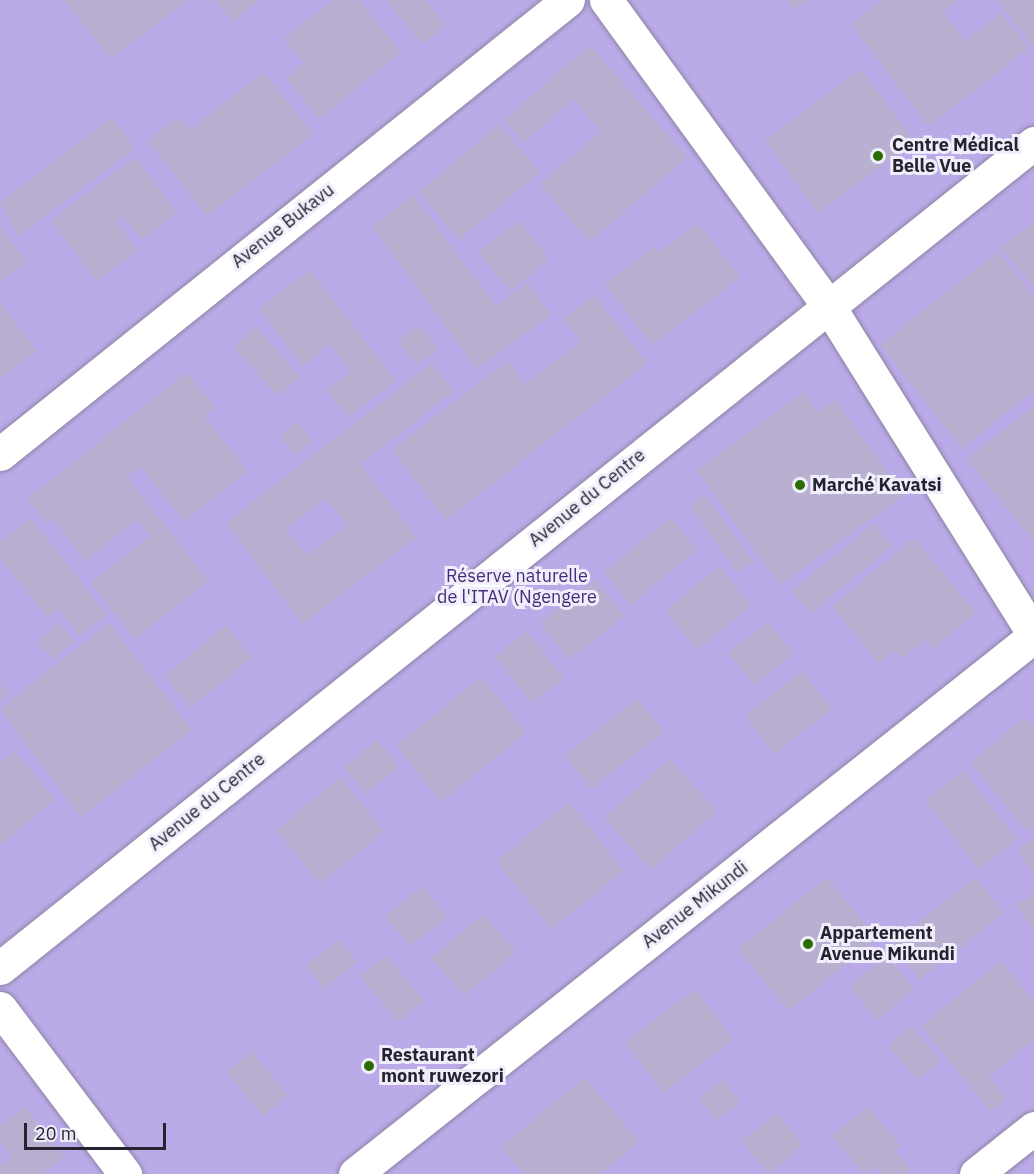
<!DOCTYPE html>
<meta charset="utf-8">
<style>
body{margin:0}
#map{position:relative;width:1034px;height:1174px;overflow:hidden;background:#e5defa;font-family:"IBM Plex Sans",sans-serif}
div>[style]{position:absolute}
.green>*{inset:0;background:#bbaae8}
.building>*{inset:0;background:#b8afd1}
.roads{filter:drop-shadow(0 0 2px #8d85a5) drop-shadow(0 0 2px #8d85a5)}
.minor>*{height:33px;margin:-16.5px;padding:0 16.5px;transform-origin:16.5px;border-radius:16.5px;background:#fff}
.tertiary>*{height:33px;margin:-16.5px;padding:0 16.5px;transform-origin:16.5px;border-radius:16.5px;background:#fff}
.dots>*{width:16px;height:16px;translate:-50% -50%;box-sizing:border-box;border:3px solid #f1eefc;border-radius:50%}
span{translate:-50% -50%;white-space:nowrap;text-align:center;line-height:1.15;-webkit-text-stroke:6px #f1eefc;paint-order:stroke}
.poi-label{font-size:18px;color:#262330;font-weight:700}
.left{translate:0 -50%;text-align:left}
.street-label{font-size:18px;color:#262330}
.park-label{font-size:18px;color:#472c77}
.scale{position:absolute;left:24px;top:1123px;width:142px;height:27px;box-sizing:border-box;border:3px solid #262330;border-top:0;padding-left:8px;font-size:18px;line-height:21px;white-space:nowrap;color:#262330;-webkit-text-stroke:4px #f1eefc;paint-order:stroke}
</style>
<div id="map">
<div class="green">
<i style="clip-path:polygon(0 0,1034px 0,1034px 1174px,0 1174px)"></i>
</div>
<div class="building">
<i style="clip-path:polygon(64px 0,187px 0,111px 59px)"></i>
<i style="clip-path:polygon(215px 0,260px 0,233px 22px)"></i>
<i style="clip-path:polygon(333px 0,359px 0,401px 52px,319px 119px,286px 78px,304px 63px,284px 39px)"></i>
<i style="clip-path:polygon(386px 0,426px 0,446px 25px,422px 44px)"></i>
<i style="clip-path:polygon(787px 0,808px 0,795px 10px)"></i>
<i style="clip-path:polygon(883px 0,959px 0,943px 12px,965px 41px,1001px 13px,1029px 48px,928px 126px,851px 24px)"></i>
<i style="clip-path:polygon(997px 0,1034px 0,1034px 48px)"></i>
<i style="clip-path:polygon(590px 45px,687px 158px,589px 242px,540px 184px,601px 132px,574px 99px,523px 142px,504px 120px)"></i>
<i style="clip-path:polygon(861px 69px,915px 142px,818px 213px,765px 141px)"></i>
<i style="clip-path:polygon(264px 72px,313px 134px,207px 216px,148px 141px,179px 117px,190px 130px)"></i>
<i style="clip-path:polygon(112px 117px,135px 148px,19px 236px,0 203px)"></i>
<i style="clip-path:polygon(499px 124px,540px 172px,459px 240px,419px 192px)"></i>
<i style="clip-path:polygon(135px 157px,177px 213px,142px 240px,123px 216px,116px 222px,138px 250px,97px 281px,51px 221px)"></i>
<i style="clip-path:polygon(413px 195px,496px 306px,528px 283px,551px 315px,477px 369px,372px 226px)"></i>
<i style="clip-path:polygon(519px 220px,549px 259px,510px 291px,478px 252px)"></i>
<i style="clip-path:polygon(1034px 222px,1034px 288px,1001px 247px)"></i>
<i style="clip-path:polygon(698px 223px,740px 277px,652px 345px,605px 284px,655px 246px,660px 252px)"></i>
<i style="clip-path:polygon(0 226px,27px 262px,0 282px)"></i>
<i style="clip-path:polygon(998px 251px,1034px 297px,1034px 391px,962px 448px,880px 345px)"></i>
<i style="clip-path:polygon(310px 270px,396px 381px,348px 417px,327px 390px,351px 372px,330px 344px,303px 366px,259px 309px)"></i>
<i style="clip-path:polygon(594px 295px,647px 363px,446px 520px,392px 450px,508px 361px,525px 384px,581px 342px,563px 318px)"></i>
<i style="clip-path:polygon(0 302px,37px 351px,0 379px)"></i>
<i style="clip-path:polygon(419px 325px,438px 348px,417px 365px,397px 342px)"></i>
<i style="clip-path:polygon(256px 327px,300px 377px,278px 396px,233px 346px)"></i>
<i style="clip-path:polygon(evenodd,432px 363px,454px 391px,360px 464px,416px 537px,303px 624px,226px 523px,432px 363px,326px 499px,347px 525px,307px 555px,286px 529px,326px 499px)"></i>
<i style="clip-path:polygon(187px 372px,215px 407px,204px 416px,248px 471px,184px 521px,140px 466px,127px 477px,209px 581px,135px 639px,91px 583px,150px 536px,137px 520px,85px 561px,52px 517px,46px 522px,27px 499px)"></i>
<i style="clip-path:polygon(804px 392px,817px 412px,835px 399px,904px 495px,780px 585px,696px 470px)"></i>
<i style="clip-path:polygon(1034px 406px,1034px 542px,967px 459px)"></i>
<i style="clip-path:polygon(298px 422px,313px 441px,296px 455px,280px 436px)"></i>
<i style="clip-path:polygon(705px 495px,753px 561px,737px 572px,690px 506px)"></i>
<i style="clip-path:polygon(31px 518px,107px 615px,80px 636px,59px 609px,48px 618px,0 558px,0 542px)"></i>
<i style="clip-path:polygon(671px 518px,697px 550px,630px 605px,604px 572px)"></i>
<i style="clip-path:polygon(874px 523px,892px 546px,810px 614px,792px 591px)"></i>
<i style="clip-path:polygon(914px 538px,976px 613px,933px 649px,924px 640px,902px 659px,894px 650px,879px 664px,832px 606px)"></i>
<i style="clip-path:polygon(720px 566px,751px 606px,697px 650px,665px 610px)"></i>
<i style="clip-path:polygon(595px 580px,624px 616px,569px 660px,540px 623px)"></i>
<i style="clip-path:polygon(768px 622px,793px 653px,754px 685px,728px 653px)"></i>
<i style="clip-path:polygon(59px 623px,74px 641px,53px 660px,37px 642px)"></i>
<i style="clip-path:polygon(109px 623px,192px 730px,81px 817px,0 709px)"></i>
<i style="clip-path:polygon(226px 625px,252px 658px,190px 708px,165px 676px)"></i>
<i style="clip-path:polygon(526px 631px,564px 678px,532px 703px,495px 657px)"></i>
<i style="clip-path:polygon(802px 671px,832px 709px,774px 754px,745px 716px)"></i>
<i style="clip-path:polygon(482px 677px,526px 733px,441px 802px,396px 745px)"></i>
<i style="clip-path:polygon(0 683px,9px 694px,0 702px)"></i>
<i style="clip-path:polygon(637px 698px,664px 731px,591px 789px,565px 755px)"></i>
<i style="clip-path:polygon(1025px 717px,1034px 728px,1034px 826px,1027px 831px,971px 762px)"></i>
<i style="clip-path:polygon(377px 740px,399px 767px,366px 794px,344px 767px)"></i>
<i style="clip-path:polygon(14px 751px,55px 799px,0 846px,0 763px)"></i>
<i style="clip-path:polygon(670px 759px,717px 811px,651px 870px,604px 818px)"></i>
<i style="clip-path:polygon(963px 770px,1017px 840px,979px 870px,925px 800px)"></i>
<i style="clip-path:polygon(341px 777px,384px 831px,320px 884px,276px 830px)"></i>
<i style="clip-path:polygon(570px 802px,624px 871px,551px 929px,496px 861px)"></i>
<i style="clip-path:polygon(1034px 837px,1034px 875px,1017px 849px)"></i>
<i style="clip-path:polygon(827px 877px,877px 939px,788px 1011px,738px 949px)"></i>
<i style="clip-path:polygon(976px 877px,1004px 913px,920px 980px,891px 944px)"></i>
<i style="clip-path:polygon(423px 886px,447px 917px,410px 946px,385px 916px)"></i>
<i style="clip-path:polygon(1034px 893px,1034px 930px,1016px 905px)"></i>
<i style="clip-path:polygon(483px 914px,516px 952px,464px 996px,431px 958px)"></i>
<i style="clip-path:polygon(339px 939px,357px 962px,325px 989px,306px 966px)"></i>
<i style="clip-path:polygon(386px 955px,424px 1001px,398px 1022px,360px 976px)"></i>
<i style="clip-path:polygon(887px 956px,914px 989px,877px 1020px,850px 987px)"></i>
<i style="clip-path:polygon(1001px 961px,1034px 1002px,1034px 1039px,989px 1076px,1007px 1098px,991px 1112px,921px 1026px)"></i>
<i style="clip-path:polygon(695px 989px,733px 1039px,664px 1093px,625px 1043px)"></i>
<i style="clip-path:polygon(911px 1026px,941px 1061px,918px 1080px,888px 1046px)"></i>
<i style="clip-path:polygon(251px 1051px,288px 1095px,264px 1116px,226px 1072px)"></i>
<i style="clip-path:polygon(585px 1077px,639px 1142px,601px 1174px,524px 1174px,501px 1147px)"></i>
<i style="clip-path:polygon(722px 1079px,740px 1102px,716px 1121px,699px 1098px)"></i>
<i style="clip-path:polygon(24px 1107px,65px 1156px,42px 1174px,0 1174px,0 1166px,12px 1156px,0 1141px,0 1127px)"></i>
<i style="clip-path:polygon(868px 1107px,901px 1146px,895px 1151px,911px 1169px,905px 1174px,882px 1174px,876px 1167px,864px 1174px,832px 1136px)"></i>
<i style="clip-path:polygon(777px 1113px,803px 1145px,769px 1174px,741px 1141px)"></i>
</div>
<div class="roads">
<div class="minor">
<i style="left:606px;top:0;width:377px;rotate:54deg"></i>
<i style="left:828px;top:305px;width:389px;rotate:58deg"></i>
<i style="left:0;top:454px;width:727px;rotate:-38.64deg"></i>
<i style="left:0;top:968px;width:1323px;rotate:-38.59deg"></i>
<i style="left:355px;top:1174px;width:866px;rotate:-38.39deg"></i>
<i style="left:976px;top:1174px;width:74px;rotate:-38.4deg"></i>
</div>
<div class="tertiary">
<i style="left:0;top:1008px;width:208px;rotate:53deg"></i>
</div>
</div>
<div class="dots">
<i style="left:878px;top:156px;background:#2b6c00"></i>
<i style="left:800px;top:485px;background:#2b6c00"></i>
<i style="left:808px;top:944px;background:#2b6c00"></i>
<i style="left:369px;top:1066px;background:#2b6c00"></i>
</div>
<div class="poi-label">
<span class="left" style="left:892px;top:156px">Centre Médical<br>Belle Vue</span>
<span class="left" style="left:812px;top:485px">Marché Kavatsi</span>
<span class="left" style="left:820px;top:944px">Appartement<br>Avenue Mikundi</span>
<span class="left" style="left:381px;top:1066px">Restaurant<br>mont ruwezori</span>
</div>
<div class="street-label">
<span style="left:283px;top:226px;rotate:-38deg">Avenue Bukavu</span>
<span style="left:587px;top:498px;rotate:-39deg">Avenue du Centre</span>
<span style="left:207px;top:802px;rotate:-39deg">Avenue du Centre</span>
<span style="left:695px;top:905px;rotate:-38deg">Avenue Mikundi</span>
</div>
<div class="park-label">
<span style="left:517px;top:587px">Réserve naturelle<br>de l'ITAV (Ngengere</span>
</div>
<div class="scale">20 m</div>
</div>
